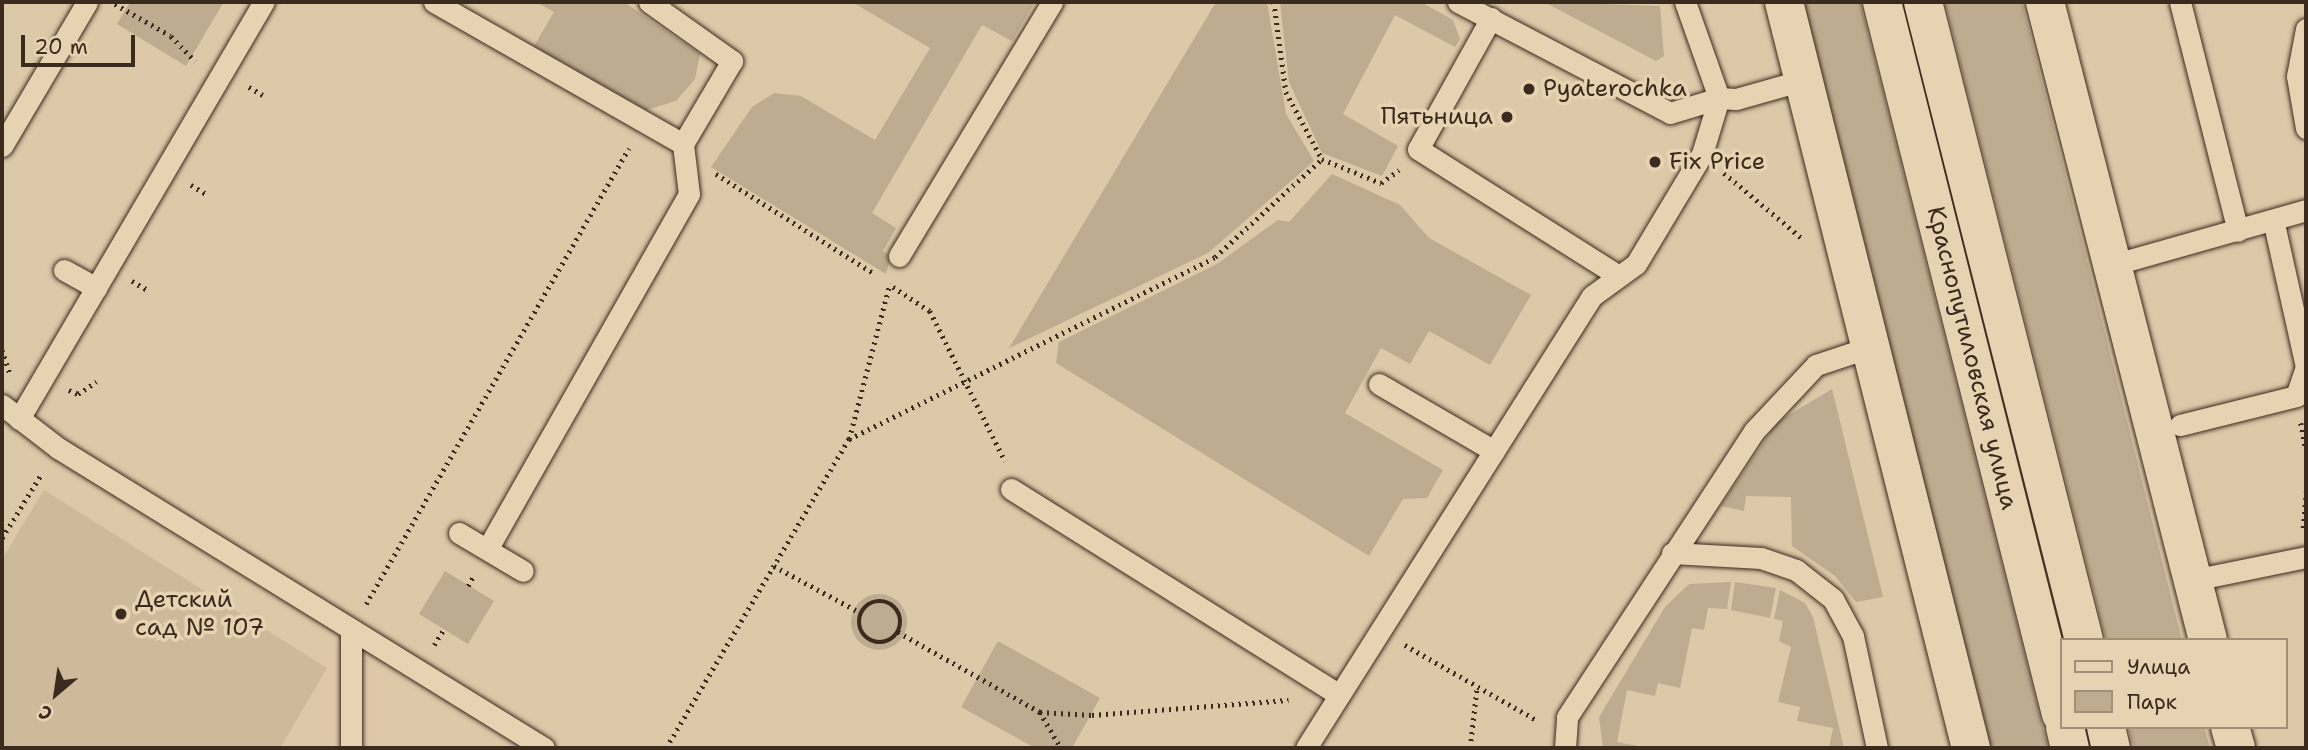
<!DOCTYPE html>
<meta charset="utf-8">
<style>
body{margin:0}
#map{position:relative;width:2308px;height:750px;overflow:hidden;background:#ddc8a8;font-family:"Shantell Sans",sans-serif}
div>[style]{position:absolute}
.built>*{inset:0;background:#ceb99b}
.green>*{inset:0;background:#bfab8f}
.round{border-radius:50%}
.path>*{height:4.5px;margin-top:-2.25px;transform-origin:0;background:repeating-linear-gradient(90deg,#3b2a1e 0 2px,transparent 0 7px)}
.path>.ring{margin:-2.25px;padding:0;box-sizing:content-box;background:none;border:4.5px solid #3b2a1e;border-radius:50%}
.roads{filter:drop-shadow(0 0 2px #3b2a1e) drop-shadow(0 0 2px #3b2a1e)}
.lane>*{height:21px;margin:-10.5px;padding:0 10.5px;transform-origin:10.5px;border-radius:10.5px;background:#e7d2b1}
.street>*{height:38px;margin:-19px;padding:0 19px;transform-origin:19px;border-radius:19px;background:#e7d2b1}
.secondary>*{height:38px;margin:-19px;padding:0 19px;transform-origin:19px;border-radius:19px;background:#e7d2b1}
.dots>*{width:19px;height:19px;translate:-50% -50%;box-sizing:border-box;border:4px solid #e7d2b1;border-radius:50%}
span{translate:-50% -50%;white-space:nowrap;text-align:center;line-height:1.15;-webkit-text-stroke:7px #e7d2b1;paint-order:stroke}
.poi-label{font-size:24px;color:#3b2a1e}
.left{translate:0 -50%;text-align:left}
.right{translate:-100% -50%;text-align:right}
.street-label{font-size:24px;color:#3b2a1e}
.frame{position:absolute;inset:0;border:4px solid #3b2a1e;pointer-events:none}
.legend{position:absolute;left:2060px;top:638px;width:228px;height:91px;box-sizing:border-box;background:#e7d2b1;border:2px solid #a28f76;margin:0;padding:9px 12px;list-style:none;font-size:21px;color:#3b2a1e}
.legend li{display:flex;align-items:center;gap:14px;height:35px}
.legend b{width:35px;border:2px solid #a28f76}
.north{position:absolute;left:21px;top:659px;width:70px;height:70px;-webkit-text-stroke:5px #e7d2b1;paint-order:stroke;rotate:209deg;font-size:19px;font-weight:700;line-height:28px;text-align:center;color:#3b2a1e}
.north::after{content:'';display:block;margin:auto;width:24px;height:32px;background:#3b2a1e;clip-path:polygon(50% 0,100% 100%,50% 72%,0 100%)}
.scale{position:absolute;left:21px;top:35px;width:114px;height:32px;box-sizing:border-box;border:4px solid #3b2a1e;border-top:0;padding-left:9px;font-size:21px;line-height:24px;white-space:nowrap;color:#3b2a1e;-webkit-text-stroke:5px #e7d2b1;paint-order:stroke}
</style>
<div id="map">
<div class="built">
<i style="clip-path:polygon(44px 490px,327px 668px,280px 748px,2px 748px,2px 559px)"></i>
</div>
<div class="green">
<i style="clip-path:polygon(130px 2px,220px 2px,223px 3px,186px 66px,117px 24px)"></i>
<i style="clip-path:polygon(536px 2px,624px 2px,700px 54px,695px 79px,676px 101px,646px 110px,534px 46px,554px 12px)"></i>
<i style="clip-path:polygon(852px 2px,1035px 2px,1012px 41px,982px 25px,872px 213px,896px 228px,883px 251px,891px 256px,886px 274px,711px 167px,752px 107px,774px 93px,801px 96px,875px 140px,930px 48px)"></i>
<i style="clip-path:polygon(1216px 2px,1267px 2px,1286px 114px,1314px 161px,1208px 253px,1009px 348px)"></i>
<i style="clip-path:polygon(1280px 2px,1421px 2px,1453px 20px,1460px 39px,1455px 47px,1395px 15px,1343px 114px,1398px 146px,1382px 176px,1322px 153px,1289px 82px)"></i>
<i style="clip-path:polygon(1544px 2px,1660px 6px,1664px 56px,1656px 61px)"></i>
<i style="clip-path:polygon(1801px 2px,1860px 2px,2048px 748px,1989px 748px)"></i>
<i style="clip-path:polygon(1945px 2px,2022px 2px,2182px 640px,2106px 640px)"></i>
<i style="clip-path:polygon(1332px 174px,1400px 205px,1429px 238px,1531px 295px,1490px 365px,1429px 331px,1410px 364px,1381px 348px,1345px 413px,1443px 470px,1427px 498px,1403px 499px,1369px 556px,1056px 363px,1059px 342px,1217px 264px,1278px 220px,1289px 222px)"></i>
<i style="clip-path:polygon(1832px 389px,1883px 597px,1856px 602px,1835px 576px,1792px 546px,1791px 497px,1746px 496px,1744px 511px,1721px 506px,1777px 422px)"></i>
<i style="clip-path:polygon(445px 571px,494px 601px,468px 644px,419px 614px)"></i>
<i style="clip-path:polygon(1731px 582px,1727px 609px,1708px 608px,1704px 630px,1692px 628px,1680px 688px,1658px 683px,1655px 696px,1627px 690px,1617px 742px,1649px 748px,1603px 748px,1599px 717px,1665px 607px,1689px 584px)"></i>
<i style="clip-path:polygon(1735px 582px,1776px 588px,1770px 618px,1731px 610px)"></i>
<i style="clip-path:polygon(1780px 590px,1805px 603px,1813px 617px,1844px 748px,1829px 748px,1833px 728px,1797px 721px,1800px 707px,1778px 702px,1791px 647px,1779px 641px,1783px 621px,1774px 619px)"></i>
<i class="round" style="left:851px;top:594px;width:56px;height:56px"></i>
<i style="clip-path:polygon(998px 641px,1100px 698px,1072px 748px,1035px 748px,961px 707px)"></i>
<i style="clip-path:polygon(2128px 727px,2204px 727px,2210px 748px,2134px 748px)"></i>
</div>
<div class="path">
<i style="left:316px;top:2px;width:1px"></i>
<i style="left:1274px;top:2px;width:91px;rotate:82.4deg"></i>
<i style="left:1286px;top:92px;width:76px;rotate:61.8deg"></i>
<i style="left:115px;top:4px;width:64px;rotate:29.7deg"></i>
<i style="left:171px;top:36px;width:35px;rotate:46deg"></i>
<i style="left:249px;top:87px;width:16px;rotate:30deg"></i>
<i style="left:1724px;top:173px;width:103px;rotate:39.9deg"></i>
<i style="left:716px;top:174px;width:188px;rotate:32.2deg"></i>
<i style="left:191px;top:185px;width:17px;rotate:31deg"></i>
<i style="left:132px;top:281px;width:20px;rotate:30deg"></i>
<i style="left:893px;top:287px;width:44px;rotate:33deg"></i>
<i style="left:930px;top:311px;width:168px;rotate:63.4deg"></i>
<i style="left:2px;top:350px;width:24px;rotate:71deg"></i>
<i style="left:69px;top:390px;width:10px;rotate:24deg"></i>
<i style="left:78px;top:394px;width:22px;rotate:-34deg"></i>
<i style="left:2301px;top:423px;width:27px;rotate:80deg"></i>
<i style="left:849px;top:439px;width:409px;rotate:-26.4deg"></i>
<i style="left:1215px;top:257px;width:145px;rotate:-42.5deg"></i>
<i style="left:1322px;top:159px;width:64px;rotate:22.1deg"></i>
<i style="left:1381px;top:183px;width:22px;rotate:-36deg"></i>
<i style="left:2303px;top:528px;width:37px;rotate:-85deg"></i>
<i style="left:2px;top:538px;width:76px;rotate:-58.4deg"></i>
<i style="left:774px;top:566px;width:99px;rotate:28.4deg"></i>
<i style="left:468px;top:586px;width:13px;rotate:-61deg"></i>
<i class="ring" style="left:859px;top:601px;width:37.5px;height:37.5px"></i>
<i style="left:366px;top:604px;width:526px;rotate:-60.03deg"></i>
<i style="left:898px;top:632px;width:163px;rotate:29.4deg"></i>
<i style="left:1040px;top:712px;width:52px;rotate:3.3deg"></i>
<i style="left:1092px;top:715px;width:197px;rotate:-4.4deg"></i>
<i style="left:434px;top:645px;width:19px;rotate:-58deg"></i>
<i style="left:1405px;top:645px;width:153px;rotate:29.7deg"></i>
<i style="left:1040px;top:712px;width:42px;rotate:59.7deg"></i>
<i style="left:666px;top:748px;width:359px;rotate:-59.4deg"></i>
<i style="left:849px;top:439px;width:161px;rotate:-75.3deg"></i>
<i style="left:1470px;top:748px;width:62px;rotate:-83.6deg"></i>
</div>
<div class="roads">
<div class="lane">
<i style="left:434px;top:2px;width:287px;rotate:29.7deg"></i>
<i style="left:683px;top:144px;width:50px;rotate:83.2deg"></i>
<i style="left:689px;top:194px;width:408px;rotate:119.6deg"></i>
<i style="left:649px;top:2px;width:102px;rotate:35.4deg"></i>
<i style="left:732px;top:61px;width:96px;rotate:120.6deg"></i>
<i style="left:1458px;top:2px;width:239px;rotate:27.6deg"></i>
<i style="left:1670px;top:113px;width:51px;rotate:-17deg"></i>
<i style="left:1719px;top:98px;width:102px;rotate:-109.5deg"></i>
<i style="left:2180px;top:2px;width:236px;rotate:75.8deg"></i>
<i style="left:1491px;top:18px;width:150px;rotate:119.1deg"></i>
<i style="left:1418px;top:149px;width:234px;rotate:32.3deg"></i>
<i style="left:2306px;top:29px;width:48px;rotate:100.8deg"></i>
<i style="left:2297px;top:76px;width:53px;rotate:80.2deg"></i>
<i style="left:2px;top:146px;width:167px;rotate:-59.4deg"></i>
<i style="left:899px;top:256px;width:297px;rotate:-58.9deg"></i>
<i style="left:2112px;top:265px;width:202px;rotate:-15.8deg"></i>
<i style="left:64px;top:270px;width:37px;rotate:29deg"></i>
<i style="left:1379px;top:384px;width:133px;rotate:30.2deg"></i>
<i style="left:2px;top:405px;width:71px;rotate:37.5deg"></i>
<i style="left:58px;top:448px;width:571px;rotate:31.69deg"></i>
<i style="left:19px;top:419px;width:484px;rotate:-59.6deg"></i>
<i style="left:2180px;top:425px;width:120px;rotate:-14deg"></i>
<i style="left:2296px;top:396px;width:31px;rotate:-71deg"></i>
<i style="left:2306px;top:367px;width:147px;rotate:-102.6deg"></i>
<i style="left:1011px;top:489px;width:387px;rotate:32.1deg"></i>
<i style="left:459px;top:533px;width:74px;rotate:30.7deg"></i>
<i style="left:1672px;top:553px;width:89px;rotate:3.2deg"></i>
<i style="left:1761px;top:558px;width:37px;rotate:19deg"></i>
<i style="left:1796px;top:570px;width:47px;rotate:38.1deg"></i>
<i style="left:1833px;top:599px;width:42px;rotate:61.6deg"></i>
<i style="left:1853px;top:636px;width:115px;rotate:77.9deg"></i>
<i style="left:2193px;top:580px;width:115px;rotate:-11.5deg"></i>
<i style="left:351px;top:629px;width:119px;rotate:90deg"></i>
<i style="left:1306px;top:748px;width:535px;rotate:-57.68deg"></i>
<i style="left:1592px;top:296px;width:54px;rotate:-36deg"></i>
<i style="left:1636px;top:264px;width:128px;rotate:-59deg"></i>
<i style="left:1702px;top:154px;width:59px;rotate:-73.1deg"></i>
<i style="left:1719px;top:98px;width:17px;rotate:3deg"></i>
<i style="left:1736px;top:99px;width:70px;rotate:-15.8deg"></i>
<i style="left:1565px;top:748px;width:31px;rotate:-86deg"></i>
<i style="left:1567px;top:717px;width:342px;rotate:-56.8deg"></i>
<i style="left:1754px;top:431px;width:91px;rotate:-46.8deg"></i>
<i style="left:1816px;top:365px;width:57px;rotate:-18.4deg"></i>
</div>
<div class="street">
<i style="left:1784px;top:2px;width:769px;rotate:75.93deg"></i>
<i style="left:2045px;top:2px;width:658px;rotate:75.67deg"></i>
<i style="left:2230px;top:727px;width:22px;rotate:74deg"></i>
</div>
<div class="secondary">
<i style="left:1882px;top:2px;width:734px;rotate:75.89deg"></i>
<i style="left:1923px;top:2px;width:658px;rotate:75.84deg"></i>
<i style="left:2065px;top:727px;width:22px;rotate:77deg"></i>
<i style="left:2106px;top:727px;width:22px;rotate:77deg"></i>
</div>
</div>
<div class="dots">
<i style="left:1529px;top:89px;background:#3b2a1e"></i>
<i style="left:1507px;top:117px;background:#3b2a1e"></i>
<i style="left:1655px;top:162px;background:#3b2a1e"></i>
<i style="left:121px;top:614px;background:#3b2a1e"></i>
</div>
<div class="poi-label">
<span class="left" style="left:1543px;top:89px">Pyaterochka</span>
<span class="right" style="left:1493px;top:117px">Пятьница</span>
<span class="left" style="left:1669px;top:162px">Fix Price</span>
<span class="left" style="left:135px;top:614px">Детский<br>сад № 107</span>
</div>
<div class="street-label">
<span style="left:1972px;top:358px;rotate:76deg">Краснопутиловская улица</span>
</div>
<div class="frame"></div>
<ul class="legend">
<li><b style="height:9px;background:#e7d2b1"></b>Улица</li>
<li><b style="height:19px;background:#bfab8f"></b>Парк</li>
</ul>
<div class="north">С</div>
<div class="scale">20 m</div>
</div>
